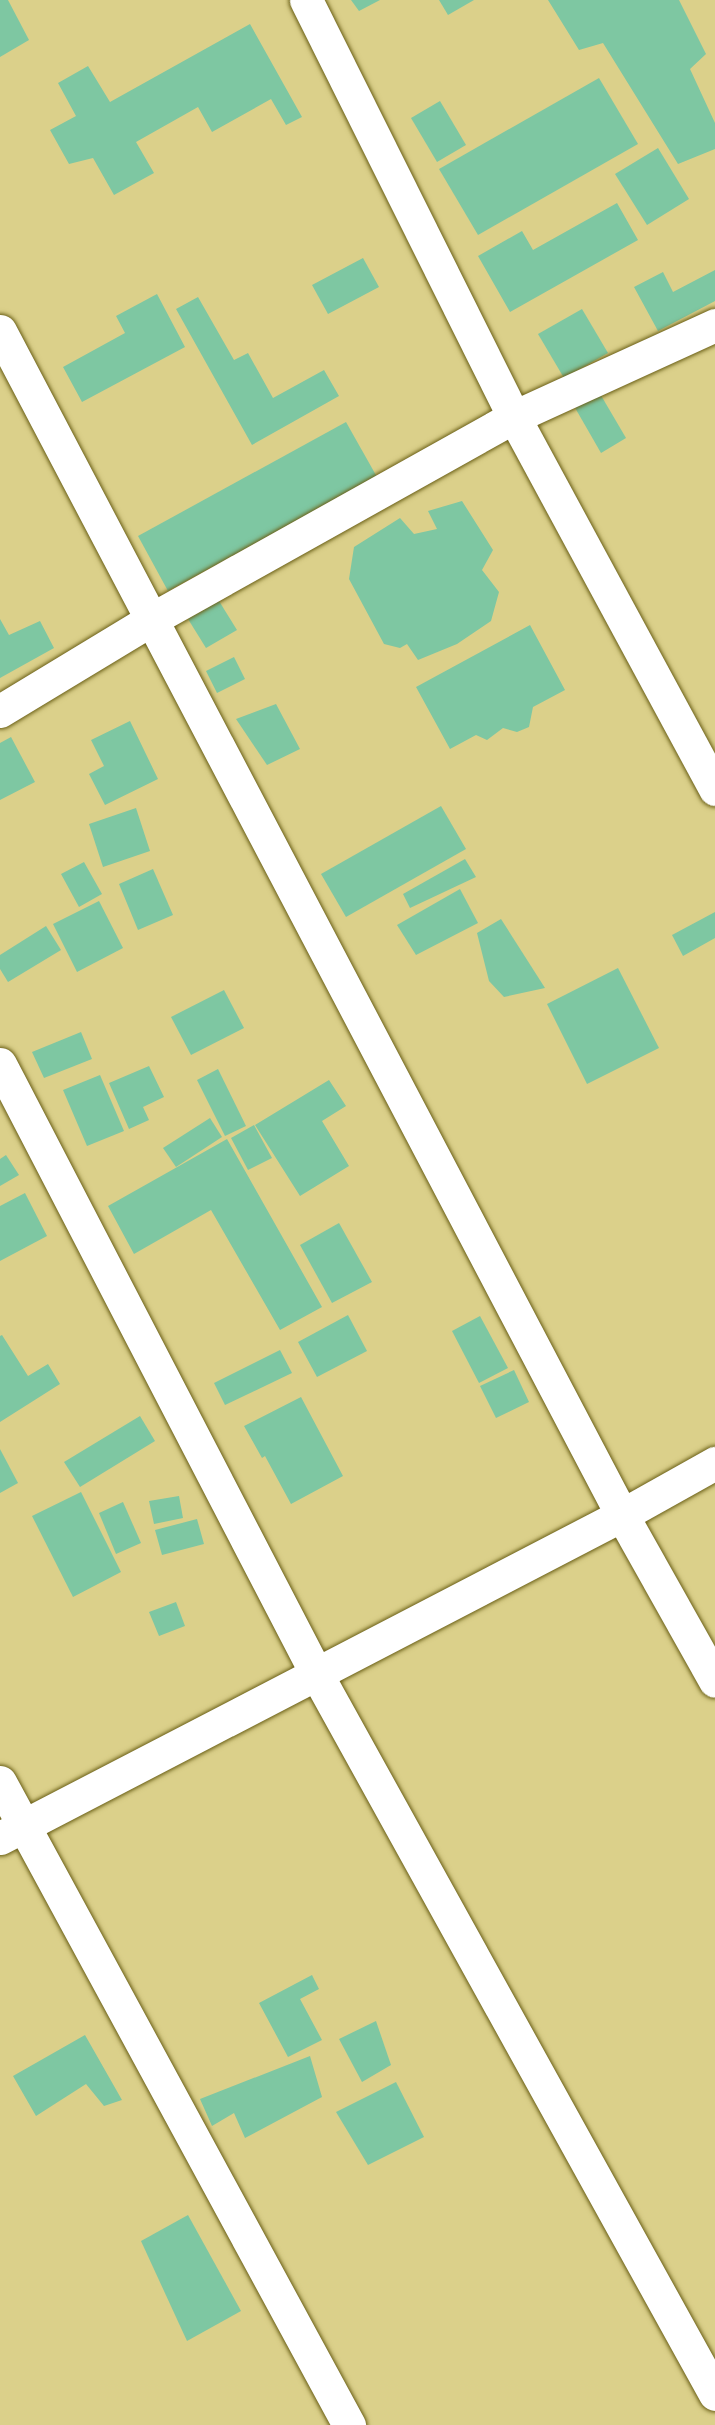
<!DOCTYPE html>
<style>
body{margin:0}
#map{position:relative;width:715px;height:2425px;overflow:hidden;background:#dbd08a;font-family:"Alegreya Sans",sans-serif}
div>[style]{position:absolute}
.building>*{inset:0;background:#7ec7a2}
.roads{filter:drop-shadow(0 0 2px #6a5f16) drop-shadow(0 0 2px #6a5f16)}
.minor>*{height:33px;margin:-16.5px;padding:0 16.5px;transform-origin:16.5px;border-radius:16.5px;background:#fff}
span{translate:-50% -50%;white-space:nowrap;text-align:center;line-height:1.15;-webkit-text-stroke:6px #f5f0ce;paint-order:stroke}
</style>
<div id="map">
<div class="building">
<i style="clip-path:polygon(0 0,8px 0,29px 40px,0 57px)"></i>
<i style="clip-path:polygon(351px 0,380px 0,359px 11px)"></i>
<i style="clip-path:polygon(439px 0,474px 0,448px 15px)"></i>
<i style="clip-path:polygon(548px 0,679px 0,706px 54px,690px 69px,715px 123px,715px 149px,678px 164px,603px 43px,579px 50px)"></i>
<i style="clip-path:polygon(250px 24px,302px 117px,286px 125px,271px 99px,212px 132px,198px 107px,136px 142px,154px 173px,114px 195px,93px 158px,69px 164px,50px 130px,76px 116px,58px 83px,88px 66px,110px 102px)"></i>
<i style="clip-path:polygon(599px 78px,638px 144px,478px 235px,439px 169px)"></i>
<i style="clip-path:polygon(440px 101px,466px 145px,437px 162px,411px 118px)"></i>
<i style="clip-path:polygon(658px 148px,689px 199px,647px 225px,615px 174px)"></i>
<i style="clip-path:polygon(617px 203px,638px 240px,510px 312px,478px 256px,522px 231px,533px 250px)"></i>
<i style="clip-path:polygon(363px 258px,379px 287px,328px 314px,312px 285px)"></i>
<i style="clip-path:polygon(715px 270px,715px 301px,658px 331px,634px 287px,663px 272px,673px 292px)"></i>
<i style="clip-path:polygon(157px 294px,185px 347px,82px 402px,63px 367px,125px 333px,116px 316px)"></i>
<i style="clip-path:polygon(198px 297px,234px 360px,248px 353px,273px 398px,324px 370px,339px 396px,252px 445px,176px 309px)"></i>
<i style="clip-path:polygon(582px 309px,608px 353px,564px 378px,538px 334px)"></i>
<i style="clip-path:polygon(599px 392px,626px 438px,601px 453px,574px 406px)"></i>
<i style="clip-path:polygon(346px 422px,377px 477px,168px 591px,138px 536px)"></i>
<i style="clip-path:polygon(462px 501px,493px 550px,482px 570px,499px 592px,491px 621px,457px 644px,418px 660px,407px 644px,400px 648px,384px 644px,349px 579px,354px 547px,400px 518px,414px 534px,437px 529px,428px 511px)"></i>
<i style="clip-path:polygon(219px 601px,237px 630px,206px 648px,188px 619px)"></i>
<i style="clip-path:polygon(0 619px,9px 635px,40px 621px,54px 648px,0 678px)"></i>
<i style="clip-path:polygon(530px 625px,565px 690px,533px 707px,529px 727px,517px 732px,503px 728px,487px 740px,476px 735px,450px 749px,416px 687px)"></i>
<i style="clip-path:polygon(234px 657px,245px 679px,217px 693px,206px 671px)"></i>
<i style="clip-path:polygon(276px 704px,300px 749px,267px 765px,236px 719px)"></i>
<i style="clip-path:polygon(130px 721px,158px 779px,105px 805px,89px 774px,104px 766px,91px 740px)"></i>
<i style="clip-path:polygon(11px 737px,35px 782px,0 800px,0 743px)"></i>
<i style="clip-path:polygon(441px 806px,466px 849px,346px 917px,321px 874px)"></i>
<i style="clip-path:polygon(136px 808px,150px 851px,103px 867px,89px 824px)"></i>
<i style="clip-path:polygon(465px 859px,476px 877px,410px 908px,403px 894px)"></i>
<i style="clip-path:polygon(84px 862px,102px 894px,79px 907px,61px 874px)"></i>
<i style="clip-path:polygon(153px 869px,173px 915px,138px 930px,119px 884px)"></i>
<i style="clip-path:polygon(460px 889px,478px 923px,416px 955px,397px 925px)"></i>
<i style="clip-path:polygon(99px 901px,123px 948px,77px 972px,53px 924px)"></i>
<i style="clip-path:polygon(715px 912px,715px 938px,683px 956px,672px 935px)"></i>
<i style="clip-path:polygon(501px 919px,545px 988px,504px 997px,489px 981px,477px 933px)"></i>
<i style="clip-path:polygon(46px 926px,61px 950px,8px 982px,0 969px,0 955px)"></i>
<i style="clip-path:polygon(618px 968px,659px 1048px,587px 1084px,547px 1004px)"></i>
<i style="clip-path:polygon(224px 990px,244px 1028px,191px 1055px,171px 1017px)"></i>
<i style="clip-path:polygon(81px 1032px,92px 1059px,44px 1078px,32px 1052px)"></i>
<i style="clip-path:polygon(149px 1066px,164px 1097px,143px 1107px,149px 1120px,129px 1129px,109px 1083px)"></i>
<i style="clip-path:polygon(218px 1069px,246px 1126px,225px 1136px,197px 1080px)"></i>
<i style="clip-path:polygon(100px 1075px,124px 1131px,87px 1146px,63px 1090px)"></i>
<i style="clip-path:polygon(329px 1080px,346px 1106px,322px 1121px,349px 1166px,300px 1196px,255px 1125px)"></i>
<i style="clip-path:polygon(210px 1118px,222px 1137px,176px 1167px,163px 1148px)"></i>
<i style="clip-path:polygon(254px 1125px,272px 1158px,248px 1170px,231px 1138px)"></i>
<i style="clip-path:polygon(227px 1139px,322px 1307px,280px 1330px,211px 1210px,134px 1254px,108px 1206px)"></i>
<i style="clip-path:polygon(6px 1155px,19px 1175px,0 1186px,0 1159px)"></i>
<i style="clip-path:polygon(25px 1193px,47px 1236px,0 1261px,0 1206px)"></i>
<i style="clip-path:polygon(339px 1223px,372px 1282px,332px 1303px,300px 1245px)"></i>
<i style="clip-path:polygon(348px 1315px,367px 1351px,317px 1377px,298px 1342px)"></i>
<i style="clip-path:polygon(480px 1316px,508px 1368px,479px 1383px,452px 1331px)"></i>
<i style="clip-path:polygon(2px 1335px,28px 1376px,48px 1364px,60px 1384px,0 1422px,0 1336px)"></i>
<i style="clip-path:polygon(280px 1350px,292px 1373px,225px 1405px,214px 1383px)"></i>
<i style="clip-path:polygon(514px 1370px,529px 1402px,496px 1418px,480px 1386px)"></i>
<i style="clip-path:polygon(301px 1397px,343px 1476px,291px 1504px,265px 1456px,262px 1458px,244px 1426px)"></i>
<i style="clip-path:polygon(140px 1416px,155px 1441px,80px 1487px,64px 1462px)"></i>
<i style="clip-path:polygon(0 1449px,18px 1483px,0 1493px)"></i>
<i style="clip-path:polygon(81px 1492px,121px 1572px,73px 1597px,32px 1516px)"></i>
<i style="clip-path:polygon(179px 1496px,183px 1518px,154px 1524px,149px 1501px)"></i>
<i style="clip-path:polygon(123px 1502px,141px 1543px,116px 1554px,99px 1513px)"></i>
<i style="clip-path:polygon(197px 1519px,204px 1544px,162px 1555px,155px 1530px)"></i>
<i style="clip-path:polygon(176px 1602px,185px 1626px,159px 1636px,149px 1612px)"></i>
<i style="clip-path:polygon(312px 1975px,319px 1989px,300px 1999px,322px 2040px,288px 2057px,259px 2003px)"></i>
<i style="clip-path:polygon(376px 2021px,391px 2065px,362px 2082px,339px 2039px)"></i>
<i style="clip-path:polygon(85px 2035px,122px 2100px,104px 2106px,86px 2084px,36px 2116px,13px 2076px)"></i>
<i style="clip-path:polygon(310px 2056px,322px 2097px,245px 2138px,234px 2113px,212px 2126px,200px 2099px)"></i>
<i style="clip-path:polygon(396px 2082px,424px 2137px,368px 2165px,336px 2112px)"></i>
<i style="clip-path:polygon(188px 2215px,241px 2311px,187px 2341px,141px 2241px)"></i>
</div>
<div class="roads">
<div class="minor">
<i style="left:306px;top:0;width:466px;rotate:63.5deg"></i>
<i style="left:514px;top:417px;width:423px;rotate:61.6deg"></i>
<i style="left:0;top:331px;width:1337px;rotate:62.29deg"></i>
<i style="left:622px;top:1515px;width:190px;rotate:60.7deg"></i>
<i style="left:0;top:711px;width:178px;rotate:-31.2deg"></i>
<i style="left:152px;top:619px;width:415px;rotate:-29.2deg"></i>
<i style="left:514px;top:417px;width:221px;rotate:-24.6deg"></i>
<i style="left:0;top:1064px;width:686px;rotate:62.58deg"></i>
<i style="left:316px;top:1673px;width:824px;rotate:61.04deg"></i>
<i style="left:0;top:1782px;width:732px;rotate:61.51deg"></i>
<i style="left:0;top:1838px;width:701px;rotate:-27.44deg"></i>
<i style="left:622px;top:1515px;width:107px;rotate:-29.2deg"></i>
</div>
</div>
</div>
